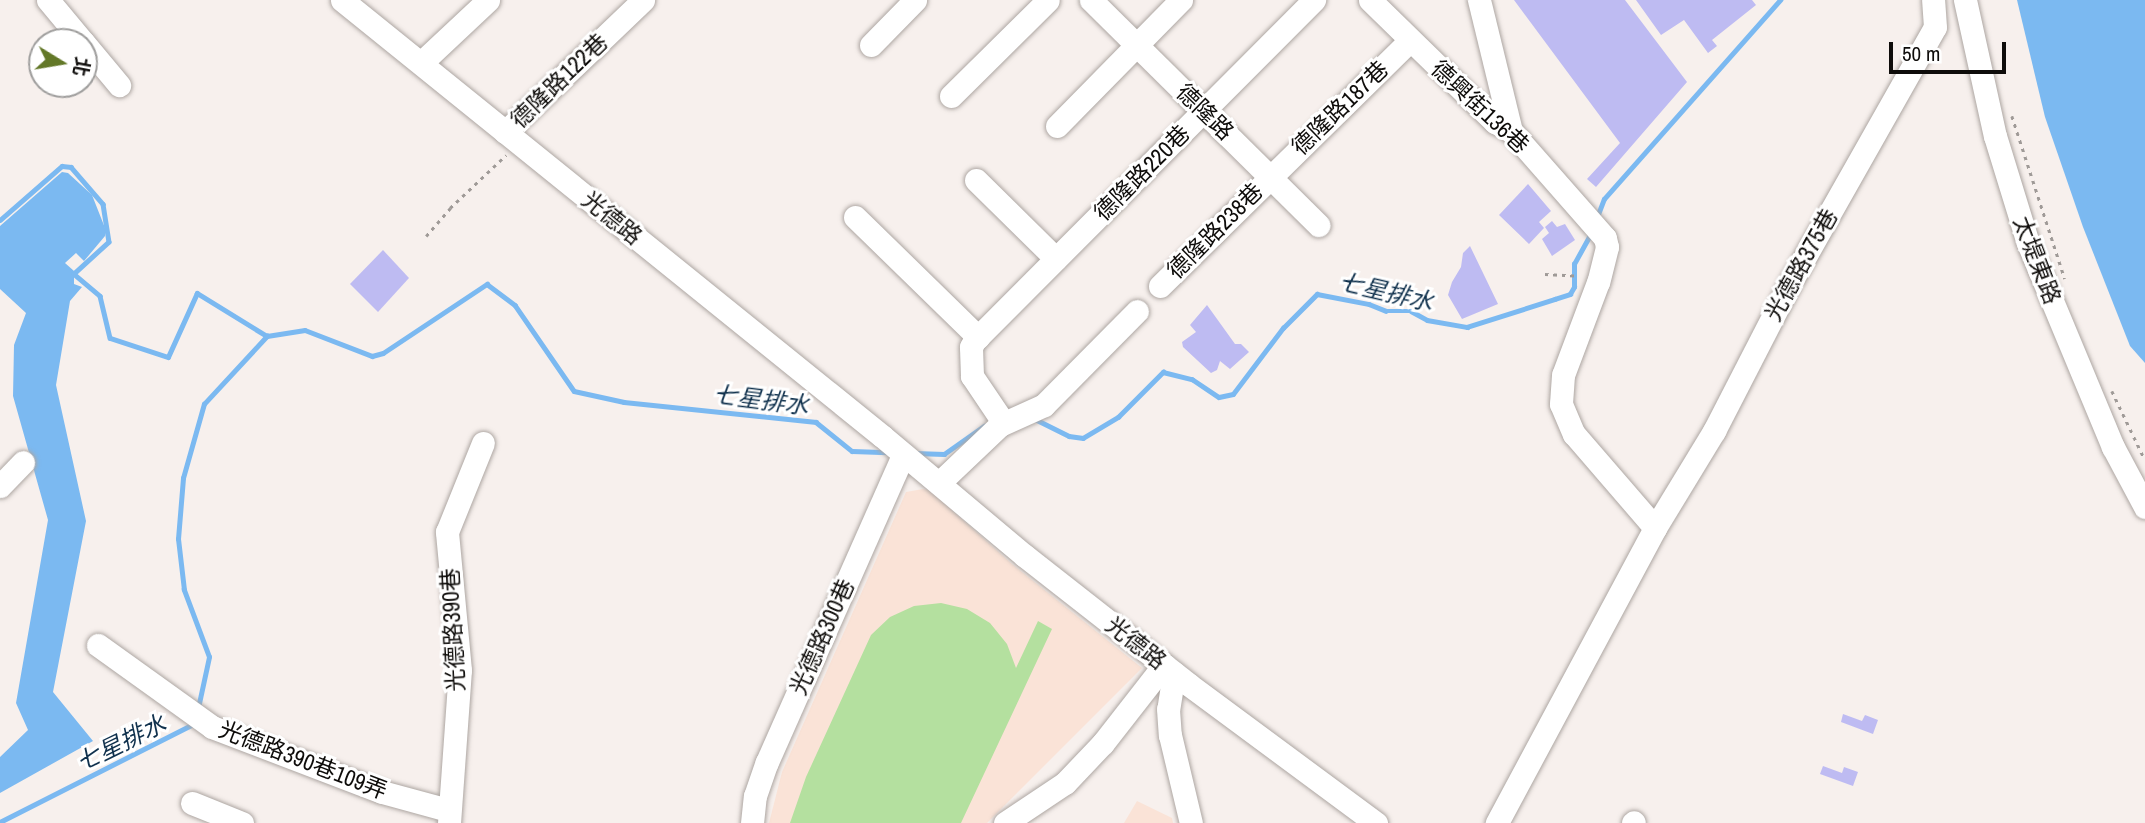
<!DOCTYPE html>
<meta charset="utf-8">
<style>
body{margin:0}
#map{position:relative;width:2145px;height:823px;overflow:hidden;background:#f7f0ed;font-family:"Archivo Narrow","Noto Sans TC",sans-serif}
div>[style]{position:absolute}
.education>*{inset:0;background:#fae3d7}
.green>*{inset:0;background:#b4e09f}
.water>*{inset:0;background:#7bb9f1}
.stream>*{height:4.5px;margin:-2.25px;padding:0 2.25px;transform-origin:2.25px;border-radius:2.25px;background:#7bb9f1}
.building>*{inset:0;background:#bebbf2}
.path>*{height:2.5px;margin-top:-1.25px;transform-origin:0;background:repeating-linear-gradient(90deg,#9f9a97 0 3.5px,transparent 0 8.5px)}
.roads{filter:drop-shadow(0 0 2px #ada6a2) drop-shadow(0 0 2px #ada6a2)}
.minor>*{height:23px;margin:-11.5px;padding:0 11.5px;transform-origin:11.5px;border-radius:11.5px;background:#fff}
span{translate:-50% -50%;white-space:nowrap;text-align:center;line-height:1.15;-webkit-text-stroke:6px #fff;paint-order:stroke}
.street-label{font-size:23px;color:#0e0c0a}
.water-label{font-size:24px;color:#10314d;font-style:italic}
.north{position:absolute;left:28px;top:28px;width:70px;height:70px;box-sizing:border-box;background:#fff;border:2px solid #9f9e9d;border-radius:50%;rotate:101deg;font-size:19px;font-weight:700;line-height:28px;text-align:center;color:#0e0c0a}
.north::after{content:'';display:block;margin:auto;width:24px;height:32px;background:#637828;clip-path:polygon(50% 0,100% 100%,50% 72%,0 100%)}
.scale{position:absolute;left:1889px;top:42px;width:117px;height:32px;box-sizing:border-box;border:4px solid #0e0c0a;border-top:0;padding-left:9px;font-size:21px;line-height:24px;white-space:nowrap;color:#0e0c0a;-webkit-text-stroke:5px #fff;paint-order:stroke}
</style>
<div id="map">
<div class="education">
<i style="clip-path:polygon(923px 489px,929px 490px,1012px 564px,1142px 668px,987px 823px,769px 823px,782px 772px,906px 492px)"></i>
<i style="clip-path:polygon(1137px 801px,1172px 818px,1173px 823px,1124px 823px)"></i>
</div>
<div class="green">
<i style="clip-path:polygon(941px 603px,967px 609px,990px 623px,1007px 644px,1016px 668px,1038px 621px,1052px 629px,961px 823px,790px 823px,806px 777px,871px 635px,890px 617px,914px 606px)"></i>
</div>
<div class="water">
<i style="clip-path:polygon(2017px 0,2145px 0,2145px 363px,2130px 346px,2083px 227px,2045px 117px)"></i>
<i style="clip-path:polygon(62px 172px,68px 173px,92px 195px,105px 228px,105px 236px,84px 261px,76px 253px,65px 263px,74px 271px,74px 284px,82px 287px,70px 301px,56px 385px,86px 521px,53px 692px,93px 741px,0 793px,0 757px,28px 730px,16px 703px,48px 520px,13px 396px,14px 345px,26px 313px,0 289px,0 226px)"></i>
</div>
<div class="stream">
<i style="left:1597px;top:217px;width:19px;rotate:-69deg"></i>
<i style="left:1604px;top:199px;width:266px;rotate:-48.5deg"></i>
<i style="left:0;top:220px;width:82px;rotate:-41.1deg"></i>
<i style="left:62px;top:166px;width:9px;rotate:6deg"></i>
<i style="left:71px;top:167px;width:49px;rotate:49.1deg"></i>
<i style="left:103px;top:204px;width:38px;rotate:81deg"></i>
<i style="left:109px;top:242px;width:47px;rotate:137.6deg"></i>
<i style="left:74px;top:274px;width:34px;rotate:40deg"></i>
<i style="left:100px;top:296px;width:43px;rotate:76.6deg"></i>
<i style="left:110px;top:338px;width:61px;rotate:18.1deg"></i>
<i style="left:168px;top:357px;width:70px;rotate:-65.6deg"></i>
<i style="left:197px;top:293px;width:82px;rotate:31.6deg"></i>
<i style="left:1033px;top:418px;width:40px;rotate:26.6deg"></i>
<i style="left:1069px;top:436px;width:14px;rotate:8deg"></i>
<i style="left:1083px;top:438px;width:41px;rotate:-31deg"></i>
<i style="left:1118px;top:417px;width:64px;rotate:-45deg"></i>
<i style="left:1163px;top:372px;width:30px;rotate:14deg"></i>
<i style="left:1192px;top:379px;width:32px;rotate:34deg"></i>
<i style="left:1219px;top:397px;width:14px;rotate:-12deg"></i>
<i style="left:1233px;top:394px;width:83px;rotate:-52.9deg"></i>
<i style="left:1283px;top:328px;width:48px;rotate:-45deg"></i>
<i style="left:1317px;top:294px;width:53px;rotate:10.9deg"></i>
<i style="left:1369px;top:304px;width:18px;rotate:22deg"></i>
<i style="left:1386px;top:311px;width:25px"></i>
<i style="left:1411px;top:311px;width:18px;rotate:29deg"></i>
<i style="left:1427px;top:320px;width:41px;rotate:9.9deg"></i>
<i style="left:1467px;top:327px;width:92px;rotate:-17.7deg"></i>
<i style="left:1555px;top:299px;width:16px;rotate:-18deg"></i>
<i style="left:1570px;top:294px;width:8px;rotate:-60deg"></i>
<i style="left:1574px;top:287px;width:23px;rotate:-90deg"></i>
<i style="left:1574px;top:264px;width:37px;rotate:-61deg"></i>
<i style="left:914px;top:453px;width:30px;rotate:2deg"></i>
<i style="left:944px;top:454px;width:49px;rotate:-35deg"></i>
<i style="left:198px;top:708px;width:52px;rotate:-77.8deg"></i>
<i style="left:209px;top:657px;width:72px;rotate:-110.5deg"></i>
<i style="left:184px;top:590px;width:51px;rotate:-96.7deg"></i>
<i style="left:178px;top:539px;width:61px;rotate:-85.3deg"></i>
<i style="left:183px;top:478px;width:77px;rotate:-74.2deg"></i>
<i style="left:204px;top:404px;width:93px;rotate:-47.2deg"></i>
<i style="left:267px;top:336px;width:38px;rotate:-9deg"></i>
<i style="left:305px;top:330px;width:72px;rotate:21.2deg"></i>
<i style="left:372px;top:356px;width:11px;rotate:-15deg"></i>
<i style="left:383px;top:353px;width:125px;rotate:-33.6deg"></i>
<i style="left:487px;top:284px;width:35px;rotate:37deg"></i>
<i style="left:515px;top:305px;width:104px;rotate:55.5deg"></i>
<i style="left:574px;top:391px;width:51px;rotate:12.4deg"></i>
<i style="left:624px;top:402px;width:193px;rotate:5.9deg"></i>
<i style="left:816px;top:422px;width:46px;rotate:38.9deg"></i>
<i style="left:852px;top:451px;width:36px;rotate:2deg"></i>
<i style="left:0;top:822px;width:219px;rotate:-26.9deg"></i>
</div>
<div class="building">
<i style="clip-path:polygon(1514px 0,1625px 0,1687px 82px,1596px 187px,1587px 179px,1620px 143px)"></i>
<i style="clip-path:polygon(1636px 0,1752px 0,1756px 5px,1712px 40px,1717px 46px,1708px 53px,1684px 20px,1661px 35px)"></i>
<i style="clip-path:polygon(1528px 184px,1551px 211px,1539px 222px,1544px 228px,1529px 244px,1499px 215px)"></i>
<i style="clip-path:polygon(1552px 221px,1557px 227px,1565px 224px,1575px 240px,1552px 256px,1542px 239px,1549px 233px,1545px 227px)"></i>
<i style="clip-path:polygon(1470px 246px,1498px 304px,1462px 319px,1448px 295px,1452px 282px,1461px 267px,1463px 253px)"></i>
<i style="clip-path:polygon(383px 250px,409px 278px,378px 312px,350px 284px)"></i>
<i style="clip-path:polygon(1207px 305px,1235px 344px,1241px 344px,1249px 352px,1230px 369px,1220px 361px,1217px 370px,1211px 373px,1183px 347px,1182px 342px,1196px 332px,1190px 325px)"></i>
<i style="clip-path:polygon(1843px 714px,1862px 721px,1865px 715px,1878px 720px,1873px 734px,1841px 722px)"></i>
<i style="clip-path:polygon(1823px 766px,1842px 773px,1844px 767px,1858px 772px,1853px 786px,1820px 774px)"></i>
</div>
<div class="path">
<i style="left:2012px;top:116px;width:171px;rotate:72deg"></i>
<i style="left:426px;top:236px;width:37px;rotate:-49deg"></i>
<i style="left:450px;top:208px;width:77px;rotate:-43.4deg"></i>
<i style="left:1545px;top:274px;width:34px;rotate:3deg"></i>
<i style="left:2112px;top:391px;width:76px;rotate:64.4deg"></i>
</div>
<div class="roads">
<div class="minor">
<i style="left:48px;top:0;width:55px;rotate:50.2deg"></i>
<i style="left:342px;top:0;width:694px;rotate:38.92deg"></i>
<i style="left:882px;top:436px;width:187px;rotate:40deg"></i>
<i style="left:1025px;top:556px;width:207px;rotate:38.1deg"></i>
<i style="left:1188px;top:684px;width:234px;rotate:36.5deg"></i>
<i style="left:1091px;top:0;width:320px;rotate:44.7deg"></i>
<i style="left:1370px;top:0;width:175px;rotate:44.3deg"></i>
<i style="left:1495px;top:122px;width:18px;rotate:29deg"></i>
<i style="left:1511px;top:131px;width:142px;rotate:48.7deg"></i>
<i style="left:1605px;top:238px;width:9px;rotate:77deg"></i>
<i style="left:1607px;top:247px;width:36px;rotate:104deg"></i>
<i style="left:1598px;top:282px;width:99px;rotate:110.6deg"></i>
<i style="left:1563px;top:375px;width:29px;rotate:94deg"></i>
<i style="left:1561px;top:404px;width:33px;rotate:67deg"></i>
<i style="left:1574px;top:434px;width:124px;rotate:49.2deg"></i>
<i style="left:1655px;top:528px;width:335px;rotate:118.2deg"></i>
<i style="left:1479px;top:0;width:135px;rotate:76.3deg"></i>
<i style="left:1965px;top:0;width:139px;rotate:77.6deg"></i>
<i style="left:1995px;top:136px;width:112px;rotate:72.9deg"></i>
<i style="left:2028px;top:243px;width:221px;rotate:67.4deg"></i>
<i style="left:2113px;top:447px;width:68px;rotate:61.9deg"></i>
<i style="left:84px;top:43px;width:55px;rotate:50.2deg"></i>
<i style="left:871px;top:45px;width:63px;rotate:-45.6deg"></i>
<i style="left:421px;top:63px;width:92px;rotate:-43.2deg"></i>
<i style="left:951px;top:96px;width:136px;rotate:-44.7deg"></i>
<i style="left:1057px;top:126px;width:177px;rotate:-45.5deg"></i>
<i style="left:505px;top:132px;width:191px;rotate:-43.7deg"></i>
<i style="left:976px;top:180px;width:112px;rotate:44.6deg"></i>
<i style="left:855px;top:217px;width:172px;rotate:44.3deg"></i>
<i style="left:1160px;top:286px;width:349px;rotate:-44.5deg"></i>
<i style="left:1000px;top:425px;width:6px;rotate:-81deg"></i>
<i style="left:1001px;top:419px;width:52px;rotate:-124deg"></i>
<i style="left:972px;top:376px;width:29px;rotate:-92deg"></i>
<i style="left:971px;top:347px;width:7px;rotate:-63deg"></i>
<i style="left:974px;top:341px;width:482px;rotate:-45.1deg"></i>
<i style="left:939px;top:483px;width:84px;rotate:-43.6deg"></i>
<i style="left:1000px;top:425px;width:48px;rotate:-24.4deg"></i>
<i style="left:1044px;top:405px;width:132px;rotate:-45.3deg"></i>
<i style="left:0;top:486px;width:33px;rotate:-46deg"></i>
<i style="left:1655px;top:528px;width:114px;rotate:-58.7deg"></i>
<i style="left:1714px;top:431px;width:164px;rotate:-62.8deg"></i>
<i style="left:1789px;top:285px;width:296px;rotate:-60.5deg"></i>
<i style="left:1935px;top:27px;width:27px;rotate:-94deg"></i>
<i style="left:98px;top:645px;width:140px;rotate:35.7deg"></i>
<i style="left:212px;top:727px;width:182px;rotate:20.9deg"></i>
<i style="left:382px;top:792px;width:68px;rotate:15.3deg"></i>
<i style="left:1174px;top:673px;width:36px;rotate:99deg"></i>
<i style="left:1168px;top:709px;width:26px;rotate:86deg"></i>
<i style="left:1170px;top:735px;width:90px;rotate:76.6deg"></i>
<i style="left:192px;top:803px;width:54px;rotate:21.8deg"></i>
<i style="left:449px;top:823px;width:153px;rotate:-85.9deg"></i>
<i style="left:460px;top:670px;width:139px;rotate:-95.4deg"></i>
<i style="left:447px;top:532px;width:96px;rotate:-68deg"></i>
<i style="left:752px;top:823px;width:27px;rotate:-84deg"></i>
<i style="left:755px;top:796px;width:36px;rotate:-71deg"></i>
<i style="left:767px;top:762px;width:336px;rotate:-66.1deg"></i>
<i style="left:1005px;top:823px;width:72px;rotate:-33.7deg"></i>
<i style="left:1065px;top:783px;width:55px;rotate:-46.5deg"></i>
<i style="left:1103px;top:743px;width:99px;rotate:-52deg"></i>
<i style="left:1633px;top:823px;width:1px;rotate:-45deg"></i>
</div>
</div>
<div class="street-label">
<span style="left:559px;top:81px;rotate:-44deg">德隆路122巷</span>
<span style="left:1480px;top:107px;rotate:43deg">德興街136巷</span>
<span style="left:1340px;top:108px;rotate:-44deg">德隆路187巷</span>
<span style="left:1205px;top:112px;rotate:44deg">德隆路</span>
<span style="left:1142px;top:173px;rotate:-45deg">德隆路220巷</span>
<span style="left:612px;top:218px;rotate:39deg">光德路</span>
<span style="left:1215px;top:231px;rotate:-45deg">德隆路238巷</span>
<span style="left:2037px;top:260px;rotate:69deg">太堤東路</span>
<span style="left:1801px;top:265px;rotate:-61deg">光德路375巷</span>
<span style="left:453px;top:630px;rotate:-93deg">光德路390巷</span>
<span style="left:822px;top:637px;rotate:-66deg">光德路300巷</span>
<span style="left:1136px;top:643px;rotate:38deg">光德路</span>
<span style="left:303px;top:760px;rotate:21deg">光德路390巷109弄</span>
</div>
<div class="water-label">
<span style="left:1386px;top:292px;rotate:13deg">七星排水</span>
<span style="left:761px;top:400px;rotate:7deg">七星排水</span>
<span style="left:121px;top:743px;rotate:-26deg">七星排水</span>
</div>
<div class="north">北</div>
<div class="scale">50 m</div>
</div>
